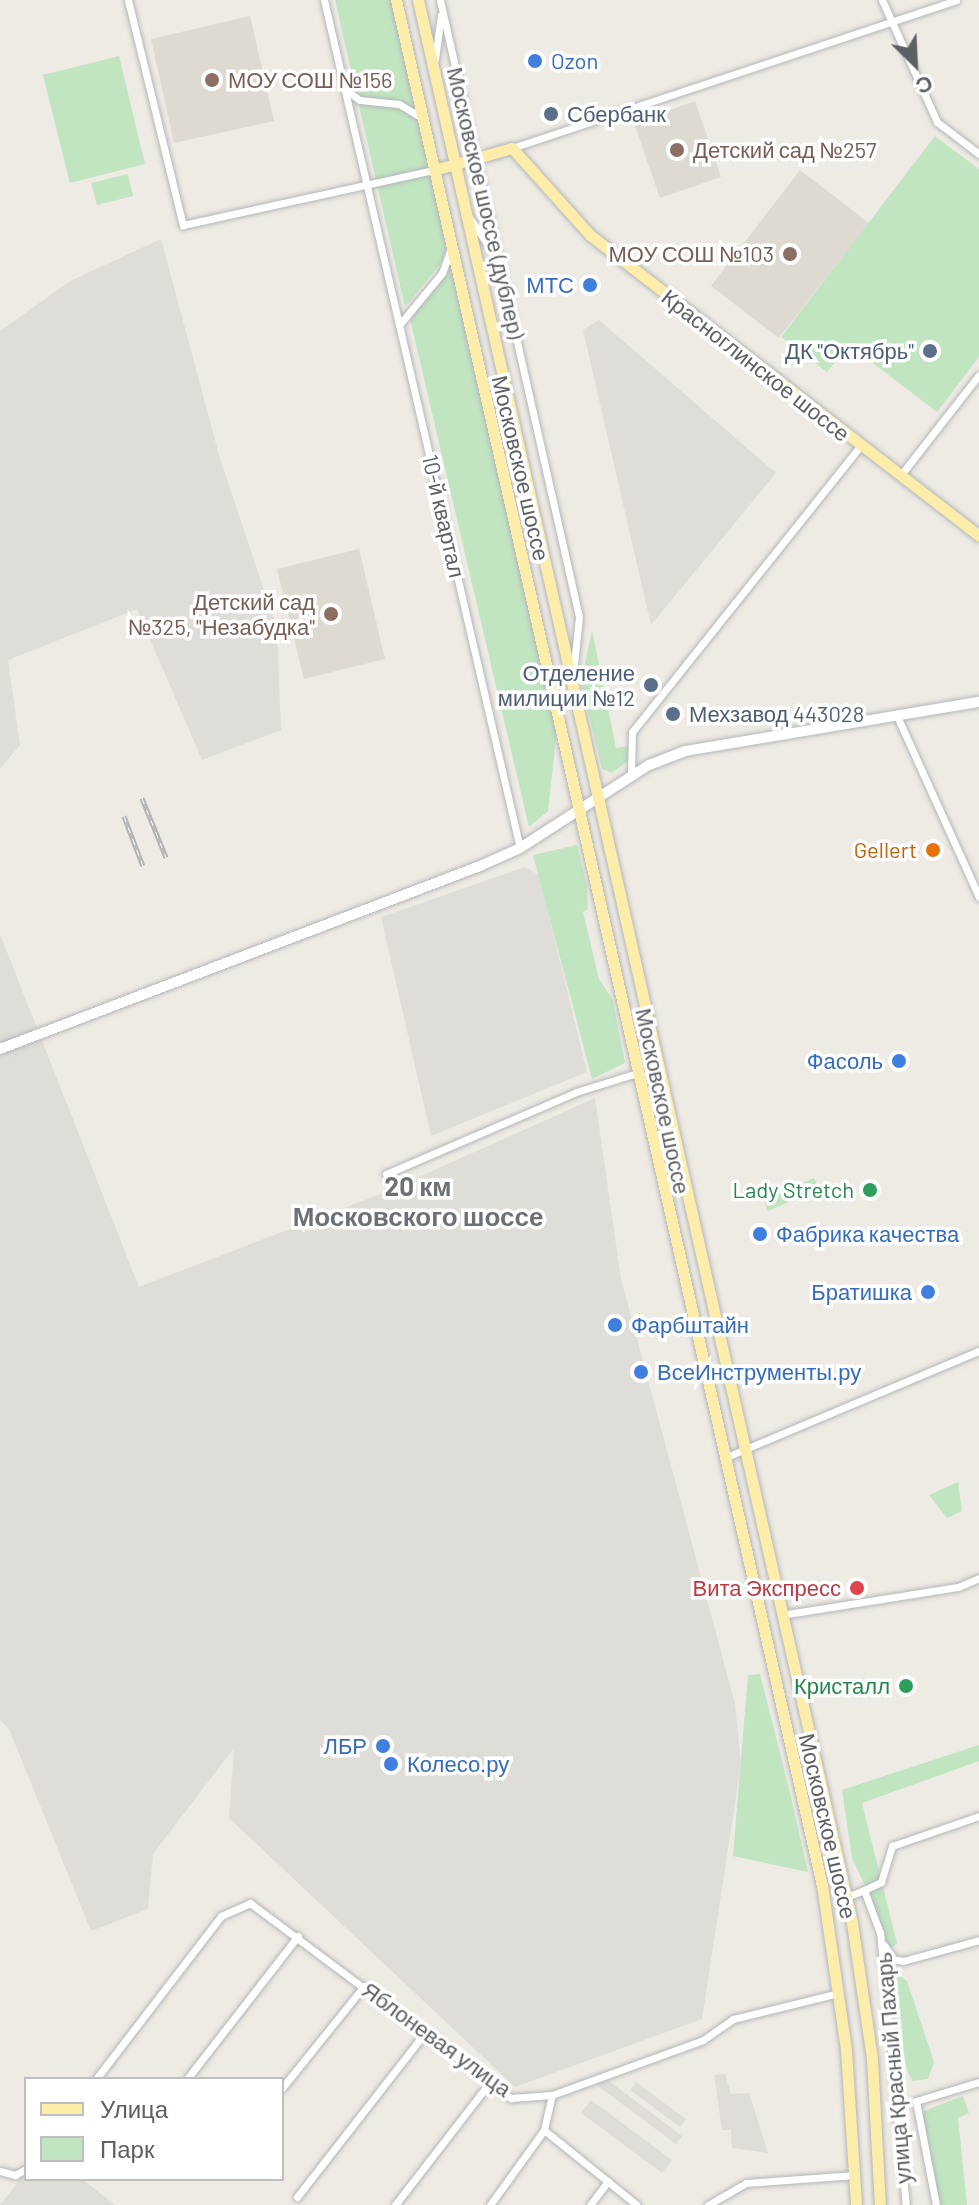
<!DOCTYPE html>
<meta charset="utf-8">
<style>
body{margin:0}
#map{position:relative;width:979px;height:2205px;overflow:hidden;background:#eeebe4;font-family:Barlow,sans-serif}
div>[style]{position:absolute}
.industrial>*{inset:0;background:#dfddd8}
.education>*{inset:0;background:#dedad2}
.green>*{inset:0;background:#c1e5c1}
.roads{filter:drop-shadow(0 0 2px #b4b6ba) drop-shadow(0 0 2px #b4b6ba)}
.street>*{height:7px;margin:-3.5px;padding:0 3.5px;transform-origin:3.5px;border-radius:3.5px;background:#fff}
.secondary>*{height:10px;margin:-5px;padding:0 5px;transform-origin:5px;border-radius:5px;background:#fff}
.primary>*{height:11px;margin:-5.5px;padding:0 5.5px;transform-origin:5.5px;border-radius:5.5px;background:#fcedaa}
.rail>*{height:5px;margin-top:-2.5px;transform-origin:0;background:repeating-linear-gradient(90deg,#fff 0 6px,#b2b3b4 0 12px);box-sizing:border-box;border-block:2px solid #b2b3b4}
.dots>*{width:22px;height:22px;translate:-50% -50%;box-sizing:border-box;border:4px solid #fff;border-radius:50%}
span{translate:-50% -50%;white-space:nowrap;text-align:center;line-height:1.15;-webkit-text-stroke:7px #fff;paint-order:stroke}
.shop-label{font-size:22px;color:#366cbe}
.left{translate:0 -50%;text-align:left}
.right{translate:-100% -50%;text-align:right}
.education-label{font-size:22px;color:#785e54}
.service-label{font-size:22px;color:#4e5e75}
.street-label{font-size:22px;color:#5c5f64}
.food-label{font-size:22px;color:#c56008}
.leisure-label{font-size:22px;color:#27864d}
.health-label{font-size:22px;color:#be3a42}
.quarter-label{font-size:26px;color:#6d7176;font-weight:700}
.legend{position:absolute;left:24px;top:2077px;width:260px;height:104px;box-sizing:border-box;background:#fff;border:2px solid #bebfc1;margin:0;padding:10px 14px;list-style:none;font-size:24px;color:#5c5f64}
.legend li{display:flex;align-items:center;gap:16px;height:40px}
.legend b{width:40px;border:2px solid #bebfc1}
.north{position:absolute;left:875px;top:24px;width:80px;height:80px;-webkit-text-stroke:6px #fff;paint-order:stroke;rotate:156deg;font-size:22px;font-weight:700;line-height:32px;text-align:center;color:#5c5f64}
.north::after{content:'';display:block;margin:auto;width:28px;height:36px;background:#5c5f64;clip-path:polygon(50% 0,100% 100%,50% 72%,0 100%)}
</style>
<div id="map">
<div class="industrial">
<i style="clip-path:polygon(161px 239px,221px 462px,277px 629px,281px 730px,202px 760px,137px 609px,8px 660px,20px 745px,0 769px,0 331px,70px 281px)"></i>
<i style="clip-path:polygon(599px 320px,776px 473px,651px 625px,583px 330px)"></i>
<i style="clip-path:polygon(525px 867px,539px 875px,587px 1072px,431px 1136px,381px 917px)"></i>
<i style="clip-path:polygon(0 934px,139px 1287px,383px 1193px,595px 1098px,621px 1279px,735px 1704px,741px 1764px,702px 2019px,515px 2087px,229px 1818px,234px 1748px,153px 1854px,148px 1909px,91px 1931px,9px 1729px,0 1720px)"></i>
<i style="clip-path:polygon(725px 2074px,731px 2094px,749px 2093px,768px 2153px,732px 2148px,731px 2130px,722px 2130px,714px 2075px)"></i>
<i style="clip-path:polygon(604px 2077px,682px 2136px,676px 2144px,598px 2086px)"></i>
<i style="clip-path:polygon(636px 2082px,686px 2119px,680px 2127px,630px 2090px)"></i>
<i style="clip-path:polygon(591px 2100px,672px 2160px,662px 2173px,581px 2113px)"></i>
<i style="clip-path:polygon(26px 2173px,26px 2179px,82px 2179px,115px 2205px,0 2205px)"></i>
</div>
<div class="education">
<i style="clip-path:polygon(250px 16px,274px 121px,174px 143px,151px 39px)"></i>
<i style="clip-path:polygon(695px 101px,721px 177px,660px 198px,634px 123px)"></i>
<i style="clip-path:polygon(800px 170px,869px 223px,779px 338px,711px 286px)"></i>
<i style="clip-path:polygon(359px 549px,385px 659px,304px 679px,277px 569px)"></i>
</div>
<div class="green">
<i style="clip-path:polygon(335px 0,391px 0,449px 243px,442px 262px,405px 307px)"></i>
<i style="clip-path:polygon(119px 56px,145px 164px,70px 183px,43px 75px)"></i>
<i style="clip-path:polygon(935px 136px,979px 169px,979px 357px,937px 412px,849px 345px,827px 372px,781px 337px)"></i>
<i style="clip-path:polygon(128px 174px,133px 196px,97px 205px,91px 183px)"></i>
<i style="clip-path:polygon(454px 266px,558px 720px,548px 811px,529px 827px,410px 319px)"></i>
<i style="clip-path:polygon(592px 630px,616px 748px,631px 746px,631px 759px,612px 773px,602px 769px,581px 682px)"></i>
<i style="clip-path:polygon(577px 845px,587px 886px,588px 909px,583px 912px,599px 979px,613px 1000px,625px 1063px,592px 1079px,533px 855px)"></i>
<i style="clip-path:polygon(814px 1178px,819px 1189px,768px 1211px,763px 1200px)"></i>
<i style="clip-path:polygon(958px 1482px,962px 1511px,947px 1518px,929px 1495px)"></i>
<i style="clip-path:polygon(760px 1674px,789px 1789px,808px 1872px,733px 1856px,748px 1675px)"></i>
<i style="clip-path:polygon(979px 1745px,979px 1761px,862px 1803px,897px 1943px,888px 1951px,878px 1942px,869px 1894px,852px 1858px,842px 1790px)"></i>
<i style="clip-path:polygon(889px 1967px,907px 1981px,934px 2062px,928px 2079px,913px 2081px,908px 2073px,884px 1973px)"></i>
<i style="clip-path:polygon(963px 2096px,969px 2113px,958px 2118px,967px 2205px,940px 2205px,921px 2112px)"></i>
</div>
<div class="roads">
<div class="street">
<i style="left:128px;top:0;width:232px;rotate:76.3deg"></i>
<i style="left:183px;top:225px;width:257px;rotate:-12.4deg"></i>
<i style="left:324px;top:0;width:870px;rotate:76.99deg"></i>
<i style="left:440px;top:0;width:632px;rotate:77.3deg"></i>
<i style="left:579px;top:617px;width:57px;rotate:96deg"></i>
<i style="left:882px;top:0;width:134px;rotate:65.7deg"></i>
<i style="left:937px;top:122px;width:53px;rotate:37.3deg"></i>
<i style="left:435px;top:59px;width:44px;rotate:-82.2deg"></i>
<i style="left:344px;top:89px;width:19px;rotate:35deg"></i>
<i style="left:360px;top:100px;width:39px;rotate:6deg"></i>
<i style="left:399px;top:104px;width:27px;rotate:31deg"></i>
<i style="left:512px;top:148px;width:468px;rotate:-18.4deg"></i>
<i style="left:469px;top:217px;width:48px;rotate:56deg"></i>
<i style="left:400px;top:324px;width:66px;rotate:-50.5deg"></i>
<i style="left:442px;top:273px;width:23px;rotate:-70deg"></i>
<i style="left:900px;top:476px;width:128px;rotate:-52deg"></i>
<i style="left:896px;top:714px;width:201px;rotate:65.6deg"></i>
<i style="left:631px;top:775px;width:43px;rotate:-88.7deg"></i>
<i style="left:632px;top:732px;width:366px;rotate:-51.4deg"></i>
<i style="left:386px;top:1174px;width:207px;rotate:-23.3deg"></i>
<i style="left:576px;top:1092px;width:64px;rotate:-17.3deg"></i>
<i style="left:724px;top:1458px;width:277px;rotate:-22.8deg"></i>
<i style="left:781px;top:1615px;width:179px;rotate:-9deg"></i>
<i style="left:958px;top:1587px;width:23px;rotate:-23deg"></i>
<i style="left:864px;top:1890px;width:19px;rotate:-25deg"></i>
<i style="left:881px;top:1882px;width:38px;rotate:-73deg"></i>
<i style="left:892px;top:1846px;width:92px;rotate:-19deg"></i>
<i style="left:846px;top:1897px;width:19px;rotate:-21deg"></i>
<i style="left:864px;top:1890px;width:46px;rotate:69.6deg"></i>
<i style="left:880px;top:1932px;width:274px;rotate:84.6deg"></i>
<i style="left:884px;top:1945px;width:17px;rotate:57deg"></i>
<i style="left:893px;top:1959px;width:10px;rotate:11deg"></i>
<i style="left:903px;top:1961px;width:79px;rotate:-15.4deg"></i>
<i style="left:96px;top:2079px;width:205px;rotate:-52.5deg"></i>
<i style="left:221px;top:1916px;width:32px;rotate:-24deg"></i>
<i style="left:250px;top:1903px;width:326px;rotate:36.8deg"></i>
<i style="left:511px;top:2098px;width:41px;rotate:-4.2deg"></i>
<i style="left:552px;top:2095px;width:36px;rotate:103deg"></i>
<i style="left:544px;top:2130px;width:119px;rotate:38.9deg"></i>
<i style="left:187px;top:2079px;width:181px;rotate:-52.2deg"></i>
<i style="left:282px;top:2088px;width:131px;rotate:-51.2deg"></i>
<i style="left:552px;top:2095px;width:161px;rotate:-20deg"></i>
<i style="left:703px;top:2040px;width:37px;rotate:-35deg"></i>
<i style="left:733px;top:2019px;width:109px;rotate:-13.8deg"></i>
<i style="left:916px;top:2101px;width:106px;rotate:79.1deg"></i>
<i style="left:916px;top:2101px;width:66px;rotate:-16.8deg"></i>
<i style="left:0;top:2171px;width:16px;rotate:15deg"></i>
<i style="left:15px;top:2175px;width:13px;rotate:-29deg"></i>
<i style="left:297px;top:2197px;width:210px;rotate:-52.1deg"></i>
<i style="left:395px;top:2205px;width:155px;rotate:-52.3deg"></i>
<i style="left:490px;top:2205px;width:92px;rotate:-54.2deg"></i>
<i style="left:590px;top:2205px;width:30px;rotate:-53deg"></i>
<i style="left:708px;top:2205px;width:44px;rotate:-30.1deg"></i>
<i style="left:746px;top:2183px;width:109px;rotate:-4.2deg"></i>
</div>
<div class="secondary">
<i style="left:0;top:1049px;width:514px;rotate:-20.87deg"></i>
<i style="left:480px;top:866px;width:44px;rotate:-24.2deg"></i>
<i style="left:520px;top:848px;width:153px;rotate:-32.8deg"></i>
<i style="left:649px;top:765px;width:39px;rotate:-21deg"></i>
<i style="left:685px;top:751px;width:298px;rotate:-9.5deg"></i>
</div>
<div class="primary">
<i style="left:396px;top:0;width:1933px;rotate:77.27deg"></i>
<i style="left:822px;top:1885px;width:167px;rotate:81.7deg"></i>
<i style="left:846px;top:2050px;width:155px;rotate:86.3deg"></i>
<i style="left:418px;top:0;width:1971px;rotate:77.28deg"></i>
<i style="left:852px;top:1923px;width:137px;rotate:81.6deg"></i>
<i style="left:872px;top:2059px;width:146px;rotate:86.9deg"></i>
<i style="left:434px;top:170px;width:81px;rotate:-15.8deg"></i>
<i style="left:512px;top:148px;width:117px;rotate:48.1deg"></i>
<i style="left:590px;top:235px;width:492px;rotate:37.7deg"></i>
</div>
</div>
<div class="rail">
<i style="left:142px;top:798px;width:64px;rotate:67.9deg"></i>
<i style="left:124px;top:816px;width:53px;rotate:69.2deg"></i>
</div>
<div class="dots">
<i style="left:535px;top:61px;background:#3f7fe0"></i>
<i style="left:212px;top:80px;background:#8d6e63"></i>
<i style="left:551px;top:114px;background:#5c6f8a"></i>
<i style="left:677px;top:150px;background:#8d6e63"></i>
<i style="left:790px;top:254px;background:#8d6e63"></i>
<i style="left:590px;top:285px;background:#3f7fe0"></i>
<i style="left:930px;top:351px;background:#5c6f8a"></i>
<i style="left:331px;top:614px;background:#8d6e63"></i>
<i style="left:651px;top:685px;background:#5c6f8a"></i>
<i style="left:673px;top:714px;background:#5c6f8a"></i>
<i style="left:933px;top:850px;background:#e8710a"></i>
<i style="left:899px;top:1061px;background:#3f7fe0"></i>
<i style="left:870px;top:1190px;background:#2e9e5b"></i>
<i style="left:760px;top:1234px;background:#3f7fe0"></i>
<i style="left:928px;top:1292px;background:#3f7fe0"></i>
<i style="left:615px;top:1325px;background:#3f7fe0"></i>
<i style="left:641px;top:1372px;background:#3f7fe0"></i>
<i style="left:857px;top:1588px;background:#e0444e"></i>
<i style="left:906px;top:1686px;background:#2e9e5b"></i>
<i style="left:383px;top:1746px;background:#3f7fe0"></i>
<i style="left:391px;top:1764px;background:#3f7fe0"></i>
</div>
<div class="shop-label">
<span class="left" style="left:551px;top:61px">Ozon</span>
<span class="right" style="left:574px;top:285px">МТС</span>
<span class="right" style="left:883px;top:1061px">Фасоль</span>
<span class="left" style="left:776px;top:1234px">Фабрика качества</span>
<span class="right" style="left:912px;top:1292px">Братишка</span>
<span class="left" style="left:631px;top:1325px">Фарбштайн</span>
<span class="left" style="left:657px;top:1372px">ВсеИнструменты.ру</span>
<span class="right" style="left:367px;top:1746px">ЛБР</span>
<span class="left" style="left:407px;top:1764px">Колесо.ру</span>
</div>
<div class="education-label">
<span class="left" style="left:228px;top:80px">МОУ СОШ №156</span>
<span class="left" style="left:693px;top:150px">Детский сад №257</span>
<span class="right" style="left:774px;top:254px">МОУ СОШ №103</span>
<span class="right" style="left:315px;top:614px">Детский сад<br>№325, "Незабудка"</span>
</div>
<div class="service-label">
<span class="left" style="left:567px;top:114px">Сбербанк</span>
<span class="right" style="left:914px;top:351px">ДК "Октябрь"</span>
<span class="right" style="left:635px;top:685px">Отделение<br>милиции №12</span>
<span class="left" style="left:689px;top:714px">Мехзавод 443028</span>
</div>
<div class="street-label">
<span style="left:486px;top:203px;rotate:77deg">Московское шоссе (дублер)</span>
<span style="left:756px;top:365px;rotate:38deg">Красноглинское шоссе</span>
<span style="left:521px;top:468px;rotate:77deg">Московское шоссе</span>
<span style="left:444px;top:516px;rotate:77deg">10-й квартал</span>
<span style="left:663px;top:1101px;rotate:78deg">Московское шоссе</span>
<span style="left:828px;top:1826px;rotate:77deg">Московское шоссе</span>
<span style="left:437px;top:2039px;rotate:36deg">Яблоневая улица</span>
<span style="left:893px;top:2068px;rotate:-95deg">улица Красный Пахарь</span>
</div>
<div class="food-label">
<span class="right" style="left:917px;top:850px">Gellert</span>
</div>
<div class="leisure-label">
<span class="right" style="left:854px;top:1190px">Lady Stretch</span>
<span class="right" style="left:890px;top:1686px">Кристалл</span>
</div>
<div class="health-label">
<span class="right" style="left:841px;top:1588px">Вита Экспресс</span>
</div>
<div class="quarter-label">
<span style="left:418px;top:1201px">20 км<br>Московского шоссе</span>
</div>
<ul class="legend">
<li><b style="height:10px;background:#fcedaa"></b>Улица</li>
<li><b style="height:22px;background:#c1e5c1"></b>Парк</li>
</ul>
<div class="north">С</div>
</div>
